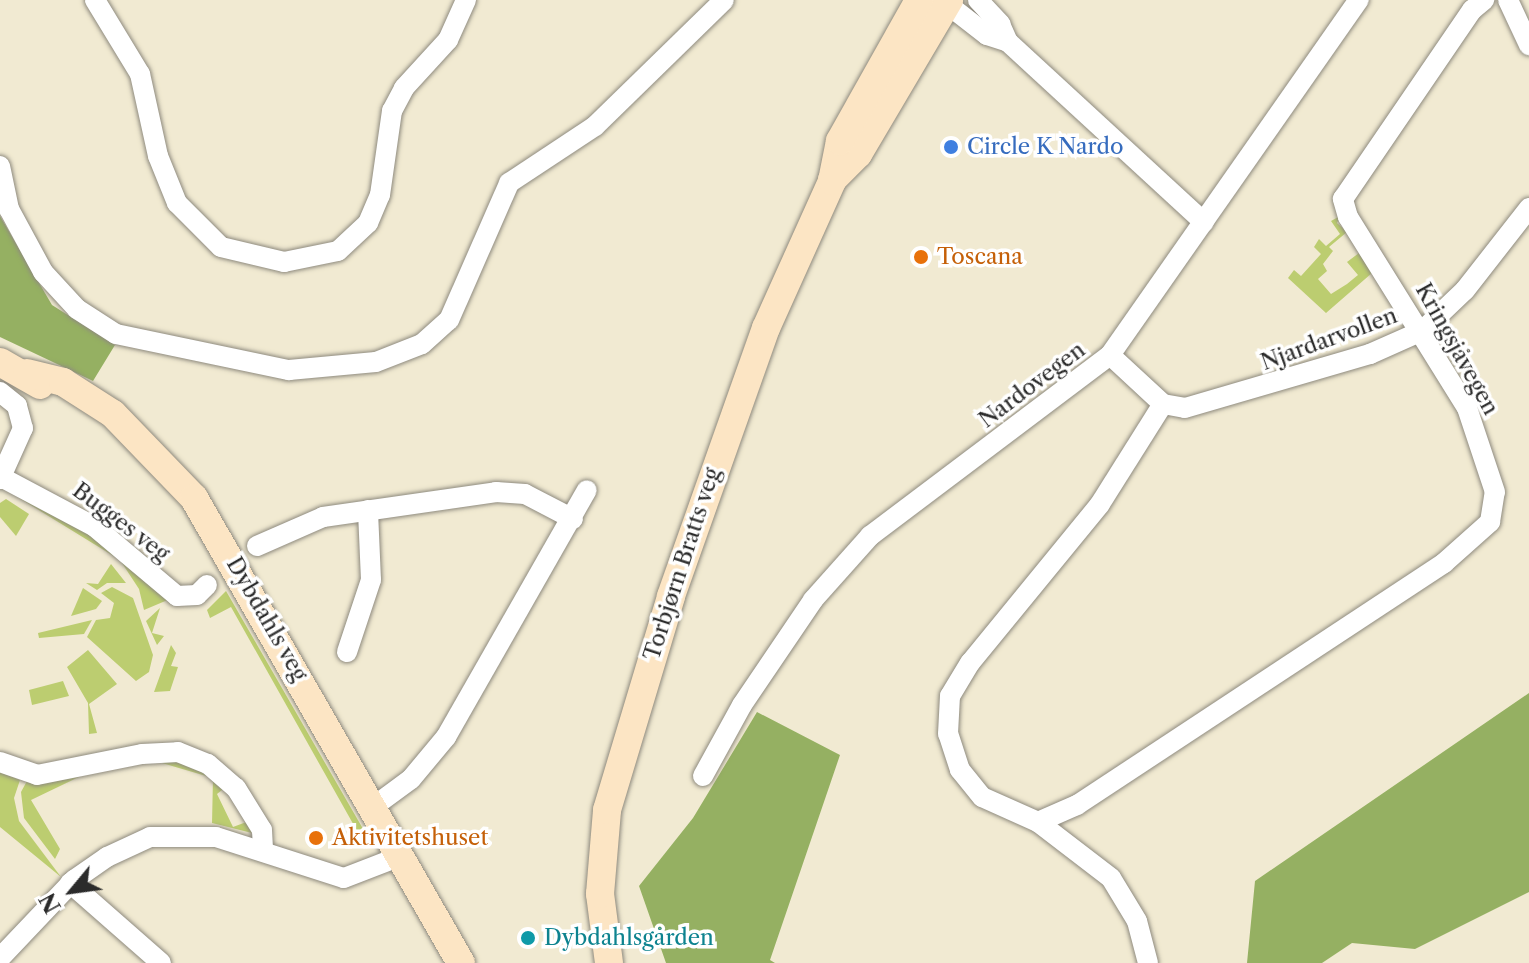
<!DOCTYPE html>
<meta charset="utf-8">
<style>
body{margin:0}
#map{position:relative;width:1529px;height:963px;overflow:hidden;background:#f1ead2;font-family:"Libre Caslon Text",serif}
div>[style]{position:absolute}
.green>*{inset:0;background:#bccd70}
.forest>*{inset:0;background:#95b062}
.roads{filter:drop-shadow(0 0 2px #8e8a7e) drop-shadow(0 0 2px #8e8a7e)}
.street>*{height:20px;margin:-10px;padding:0 10px;transform-origin:10px;border-radius:10px;background:#fff}
.secondary>*{height:28px;margin:-14px;padding:0 14px;transform-origin:14px;border-radius:14px;background:#fce5c4}
.dots>*{width:22px;height:22px;translate:-50% -50%;box-sizing:border-box;border:4px solid #fff;border-radius:50%}
span{translate:-50% -50%;white-space:nowrap;text-align:center;line-height:1.15;-webkit-text-stroke:7px #fff;paint-order:stroke}
.shop-label{font-size:22px;color:#366cbe}
.left{translate:0 -50%;text-align:left}
.food-label{font-size:22px;color:#c56008}
.street-label{font-size:22px;color:#2b2b2b}
.culture-label{font-size:22px;color:#0d838f}
.north{position:absolute;left:32px;top:851px;width:80px;height:80px;-webkit-text-stroke:6px #fff;paint-order:stroke;rotate:241deg;font-size:22px;font-weight:700;line-height:32px;text-align:center;color:#2b2b2b}
.north::after{content:'';display:block;margin:auto;width:28px;height:36px;background:#2b2b2b;clip-path:polygon(50% 0,100% 100%,50% 72%,0 100%)}
</style>
<div id="map">
<div class="green">
<i style="clip-path:polygon(1340px 216px,1337px 223px,1347px 232px,1329px 247px,1333px 251px,1323px 264px,1327px 271px,1318px 279px,1331px 294px,1347px 284px,1358px 275px,1347px 262px,1359px 253px,1372px 273px,1326px 313px,1288px 278px,1294px 270px,1301px 276px,1321px 254px,1314px 247px,1319px 239px,1326px 246px,1340px 234px,1331px 221px)"></i>
<i style="clip-path:polygon(11px 493px,96px 532px,170px 599px,144px 610px,139px 589px,120px 560px)"></i>
<i style="clip-path:polygon(6px 499px,29px 514px,16px 536px,0 517px,0 503px)"></i>
<i style="clip-path:polygon(111px 564px,126px 583px,107px 583px,97px 590px,86px 583px,98px 584px)"></i>
<i style="clip-path:polygon(112px 587px,133px 598px,153px 655px,149px 672px,136px 681px,87px 637px,96px 620px,110px 618px,114px 603px,101px 593px)"></i>
<i style="clip-path:polygon(83px 588px,102px 601px,96px 609px,71px 616px)"></i>
<i style="clip-path:polygon(226px 591px,370px 841px,365px 845px,231px 607px,210px 618px,207px 610px)"></i>
<i style="clip-path:polygon(160px 608px,152px 633px,164px 636px,157px 645px,146px 621px)"></i>
<i style="clip-path:polygon(92px 620px,84px 634px,39px 638px,38px 633px)"></i>
<i style="clip-path:polygon(171px 645px,176px 653px,171px 666px,178px 667px,170px 691px,154px 692px)"></i>
<i style="clip-path:polygon(88px 650px,117px 684px,89px 704px,97px 733px,89px 734px,88px 703px,67px 667px)"></i>
<i style="clip-path:polygon(63px 681px,69px 696px,32px 705px,29px 690px)"></i>
<i style="clip-path:polygon(162px 758px,192px 763px,221px 779px,227px 786px,217px 794px,233px 827px,249px 821px,256px 834px,212px 823px,213px 778px,162px 763px)"></i>
<i style="clip-path:polygon(0 772px,20px 780px,14px 798px,19px 821px,61px 877px,0 827px)"></i>
<i style="clip-path:polygon(85px 774px,31px 800px,60px 849px,55px 859px,24px 818px,21px 792px,27px 781px)"></i>
</div>
<div class="forest">
<i style="clip-path:polygon(0 216px,52px 305px,115px 345px,93px 381px,0 337px)"></i>
<i style="clip-path:polygon(1529px 693px,1529px 892px,1415px 949px,1352px 943px,1322px 963px,1247px 963px,1255px 881px)"></i>
<i style="clip-path:polygon(757px 712px,840px 755px,770px 960px,775px 963px,666px 963px,639px 886px,693px 818px)"></i>
</div>
<div class="roads">
<div class="street">
<i style="left:95px;top:0;width:87px;rotate:58.7deg"></i>
<i style="left:140px;top:74px;width:84px;rotate:77.6deg"></i>
<i style="left:158px;top:156px;width:51px;rotate:68deg"></i>
<i style="left:177px;top:203px;width:62px;rotate:45deg"></i>
<i style="left:221px;top:247px;width:65px;rotate:13.4deg"></i>
<i style="left:284px;top:262px;width:55px;rotate:-11.5deg"></i>
<i style="left:338px;top:251px;width:41px;rotate:-43deg"></i>
<i style="left:368px;top:223px;width:30px;rotate:-67deg"></i>
<i style="left:380px;top:195px;width:85px;rotate:-81.9deg"></i>
<i style="left:392px;top:111px;width:26px;rotate:-62deg"></i>
<i style="left:404px;top:88px;width:65px;rotate:-47.5deg"></i>
<i style="left:448px;top:40px;width:44px;rotate:-65.8deg"></i>
<i style="left:942px;top:0;width:57px;rotate:37.9deg"></i>
<i style="left:987px;top:35px;width:22px;rotate:18deg"></i>
<i style="left:1008px;top:42px;width:266px;rotate:42.6deg"></i>
<i style="left:978px;top:0;width:33px;rotate:47deg"></i>
<i style="left:1000px;top:24px;width:20px;rotate:66deg"></i>
<i style="left:1508px;top:0;width:50px;rotate:65deg"></i>
<i style="left:0;top:166px;width:44px;rotate:78.2deg"></i>
<i style="left:9px;top:209px;width:72px;rotate:61.6deg"></i>
<i style="left:43px;top:272px;width:50px;rotate:47.4deg"></i>
<i style="left:77px;top:309px;width:46px;rotate:32.7deg"></i>
<i style="left:116px;top:334px;width:177px;rotate:11.8deg"></i>
<i style="left:289px;top:370px;width:87px;rotate:-5.3deg"></i>
<i style="left:376px;top:362px;width:49px;rotate:-21.4deg"></i>
<i style="left:422px;top:344px;width:36px;rotate:-42deg"></i>
<i style="left:449px;top:320px;width:150px;rotate:-66.3deg"></i>
<i style="left:509px;top:183px;width:103px;rotate:-33.5deg"></i>
<i style="left:595px;top:126px;width:180px;rotate:-44.3deg"></i>
<i style="left:1110px;top:355px;width:72px;rotate:42.8deg"></i>
<i style="left:1163px;top:404px;width:22px;rotate:10deg"></i>
<i style="left:1185px;top:408px;width:193px;rotate:-16.3deg"></i>
<i style="left:1370px;top:354px;width:57px;rotate:-23.9deg"></i>
<i style="left:1422px;top:331px;width:59px;rotate:-43.6deg"></i>
<i style="left:1465px;top:290px;width:104px;rotate:-52deg"></i>
<i style="left:0;top:392px;width:22px;rotate:39deg"></i>
<i style="left:17px;top:406px;width:23px;rotate:75deg"></i>
<i style="left:23px;top:428px;width:56px;rotate:114.3deg"></i>
<i style="left:1px;top:477px;width:106px;rotate:28deg"></i>
<i style="left:95px;top:527px;width:107px;rotate:40.1deg"></i>
<i style="left:177px;top:596px;width:20px;rotate:-3deg"></i>
<i style="left:197px;top:595px;width:14px;rotate:-45deg"></i>
<i style="left:257px;top:546px;width:72px;rotate:-23.7deg"></i>
<i style="left:323px;top:517px;width:175px;rotate:-8.2deg"></i>
<i style="left:496px;top:492px;width:29px;rotate:4deg"></i>
<i style="left:525px;top:494px;width:54px;rotate:27.5deg"></i>
<i style="left:347px;top:652px;width:76px;rotate:-71.6deg"></i>
<i style="left:371px;top:580px;width:70px;rotate:-92.5deg"></i>
<i style="left:0;top:762px;width:39px;rotate:19deg"></i>
<i style="left:37px;top:775px;width:107px;rotate:-11.3deg"></i>
<i style="left:142px;top:754px;width:36px;rotate:-3deg"></i>
<i style="left:178px;top:752px;width:32px;rotate:22deg"></i>
<i style="left:208px;top:764px;width:37px;rotate:41deg"></i>
<i style="left:236px;top:788px;width:49px;rotate:58.2deg"></i>
<i style="left:262px;top:830px;width:20px;rotate:87deg"></i>
<i style="left:703px;top:776px;width:81px;rotate:-61.2deg"></i>
<i style="left:742px;top:705px;width:127px;rotate:-55.9deg"></i>
<i style="left:813px;top:600px;width:86px;rotate:-48.3deg"></i>
<i style="left:870px;top:536px;width:301px;rotate:-37deg"></i>
<i style="left:1110px;top:355px;width:434px;rotate:-55deg"></i>
<i style="left:373px;top:807px;width:47px;rotate:-36.4deg"></i>
<i style="left:411px;top:779px;width:55px;rotate:-50.2deg"></i>
<i style="left:446px;top:737px;width:284px;rotate:-60.3deg"></i>
<i style="left:1038px;top:822px;width:43px;rotate:-23.6deg"></i>
<i style="left:1077px;top:805px;width:440px;rotate:-33.4deg"></i>
<i style="left:1444px;top:563px;width:62px;rotate:-41.7deg"></i>
<i style="left:1490px;top:522px;width:30px;rotate:-81deg"></i>
<i style="left:1495px;top:492px;width:89px;rotate:-108.4deg"></i>
<i style="left:1467px;top:408px;width:225px;rotate:-121.9deg"></i>
<i style="left:1348px;top:217px;width:19px;rotate:-106deg"></i>
<i style="left:1343px;top:199px;width:229px;rotate:-55.7deg"></i>
<i style="left:1472px;top:10px;width:16px;rotate:-40deg"></i>
<i style="left:70px;top:883px;width:121px;rotate:41.3deg"></i>
<i style="left:0;top:958px;width:108px;rotate:-46.5deg"></i>
<i style="left:74px;top:880px;width:40px;rotate:-34.9deg"></i>
<i style="left:107px;top:857px;width:47px;rotate:-24.9deg"></i>
<i style="left:150px;top:837px;width:66px"></i>
<i style="left:216px;top:837px;width:134px;rotate:17.8deg"></i>
<i style="left:344px;top:878px;width:61px;rotate:-21.1deg"></i>
<i style="left:1148px;top:963px;width:43px;rotate:-104.7deg"></i>
<i style="left:1137px;top:921px;width:50px;rotate:-121.2deg"></i>
<i style="left:1111px;top:878px;width:92px;rotate:-142.5deg"></i>
<i style="left:1038px;top:822px;width:61px;rotate:-155.9deg"></i>
<i style="left:982px;top:797px;width:35px;rotate:-129deg"></i>
<i style="left:960px;top:770px;width:38px;rotate:-108deg"></i>
<i style="left:948px;top:734px;width:38px;rotate:-87deg"></i>
<i style="left:950px;top:696px;width:39px;rotate:-59deg"></i>
<i style="left:970px;top:663px;width:205px;rotate:-50.7deg"></i>
<i style="left:1100px;top:504px;width:118px;rotate:-57.8deg"></i>
</div>
<div class="secondary">
<i style="left:832px;top:180px;width:37px;rotate:-45deg"></i>
<i style="left:858px;top:154px;width:179px;rotate:-59.4deg"></i>
<i style="left:0;top:362px;width:46px;rotate:29.9deg"></i>
<i style="left:27px;top:373px;width:37px;rotate:14deg"></i>
<i style="left:63px;top:382px;width:59px;rotate:32.6deg"></i>
<i style="left:113px;top:414px;width:117px;rotate:46deg"></i>
<i style="left:194px;top:498px;width:536px;rotate:60.14deg"></i>
<i style="left:609px;top:963px;width:70px;rotate:-97.4deg"></i>
<i style="left:600px;top:894px;width:84px;rotate:-85.2deg"></i>
<i style="left:607px;top:810px;width:223px;rotate:-73.3deg"></i>
<i style="left:671px;top:596px;width:284px;rotate:-70.5deg"></i>
<i style="left:766px;top:328px;width:161px;rotate:-65.8deg"></i>
<i style="left:832px;top:181px;width:41px;rotate:-78.7deg"></i>
<i style="left:840px;top:141px;width:162px;rotate:-60.7deg"></i>
</div>
</div>
<div class="dots">
<i style="left:951px;top:147px;background:#3f7fe0"></i>
<i style="left:921px;top:257px;background:#e8710a"></i>
<i style="left:316px;top:838px;background:#e8710a"></i>
<i style="left:528px;top:938px;background:#0f9aa8"></i>
</div>
<div class="shop-label">
<span class="left" style="left:967px;top:147px">Circle K Nardo</span>
</div>
<div class="food-label">
<span class="left" style="left:937px;top:257px">Toscana</span>
<span class="left" style="left:332px;top:838px">Aktivitetshuset</span>
</div>
<div class="street-label">
<span style="left:1329px;top:339px;rotate:-20deg">Njardarvollen</span>
<span style="left:1457px;top:349px;rotate:61deg">Kringsjåvegen</span>
<span style="left:1032px;top:385px;rotate:-37deg">Nardovegen</span>
<span style="left:121px;top:522px;rotate:37deg">Bugges veg</span>
<span style="left:682px;top:564px;rotate:-72deg">Torbjørn Bratts veg</span>
<span style="left:267px;top:619px;rotate:60deg">Dybdahls veg</span>
</div>
<div class="culture-label">
<span class="left" style="left:544px;top:938px">Dybdahlsgården</span>
</div>
<div class="north">N</div>
</div>
